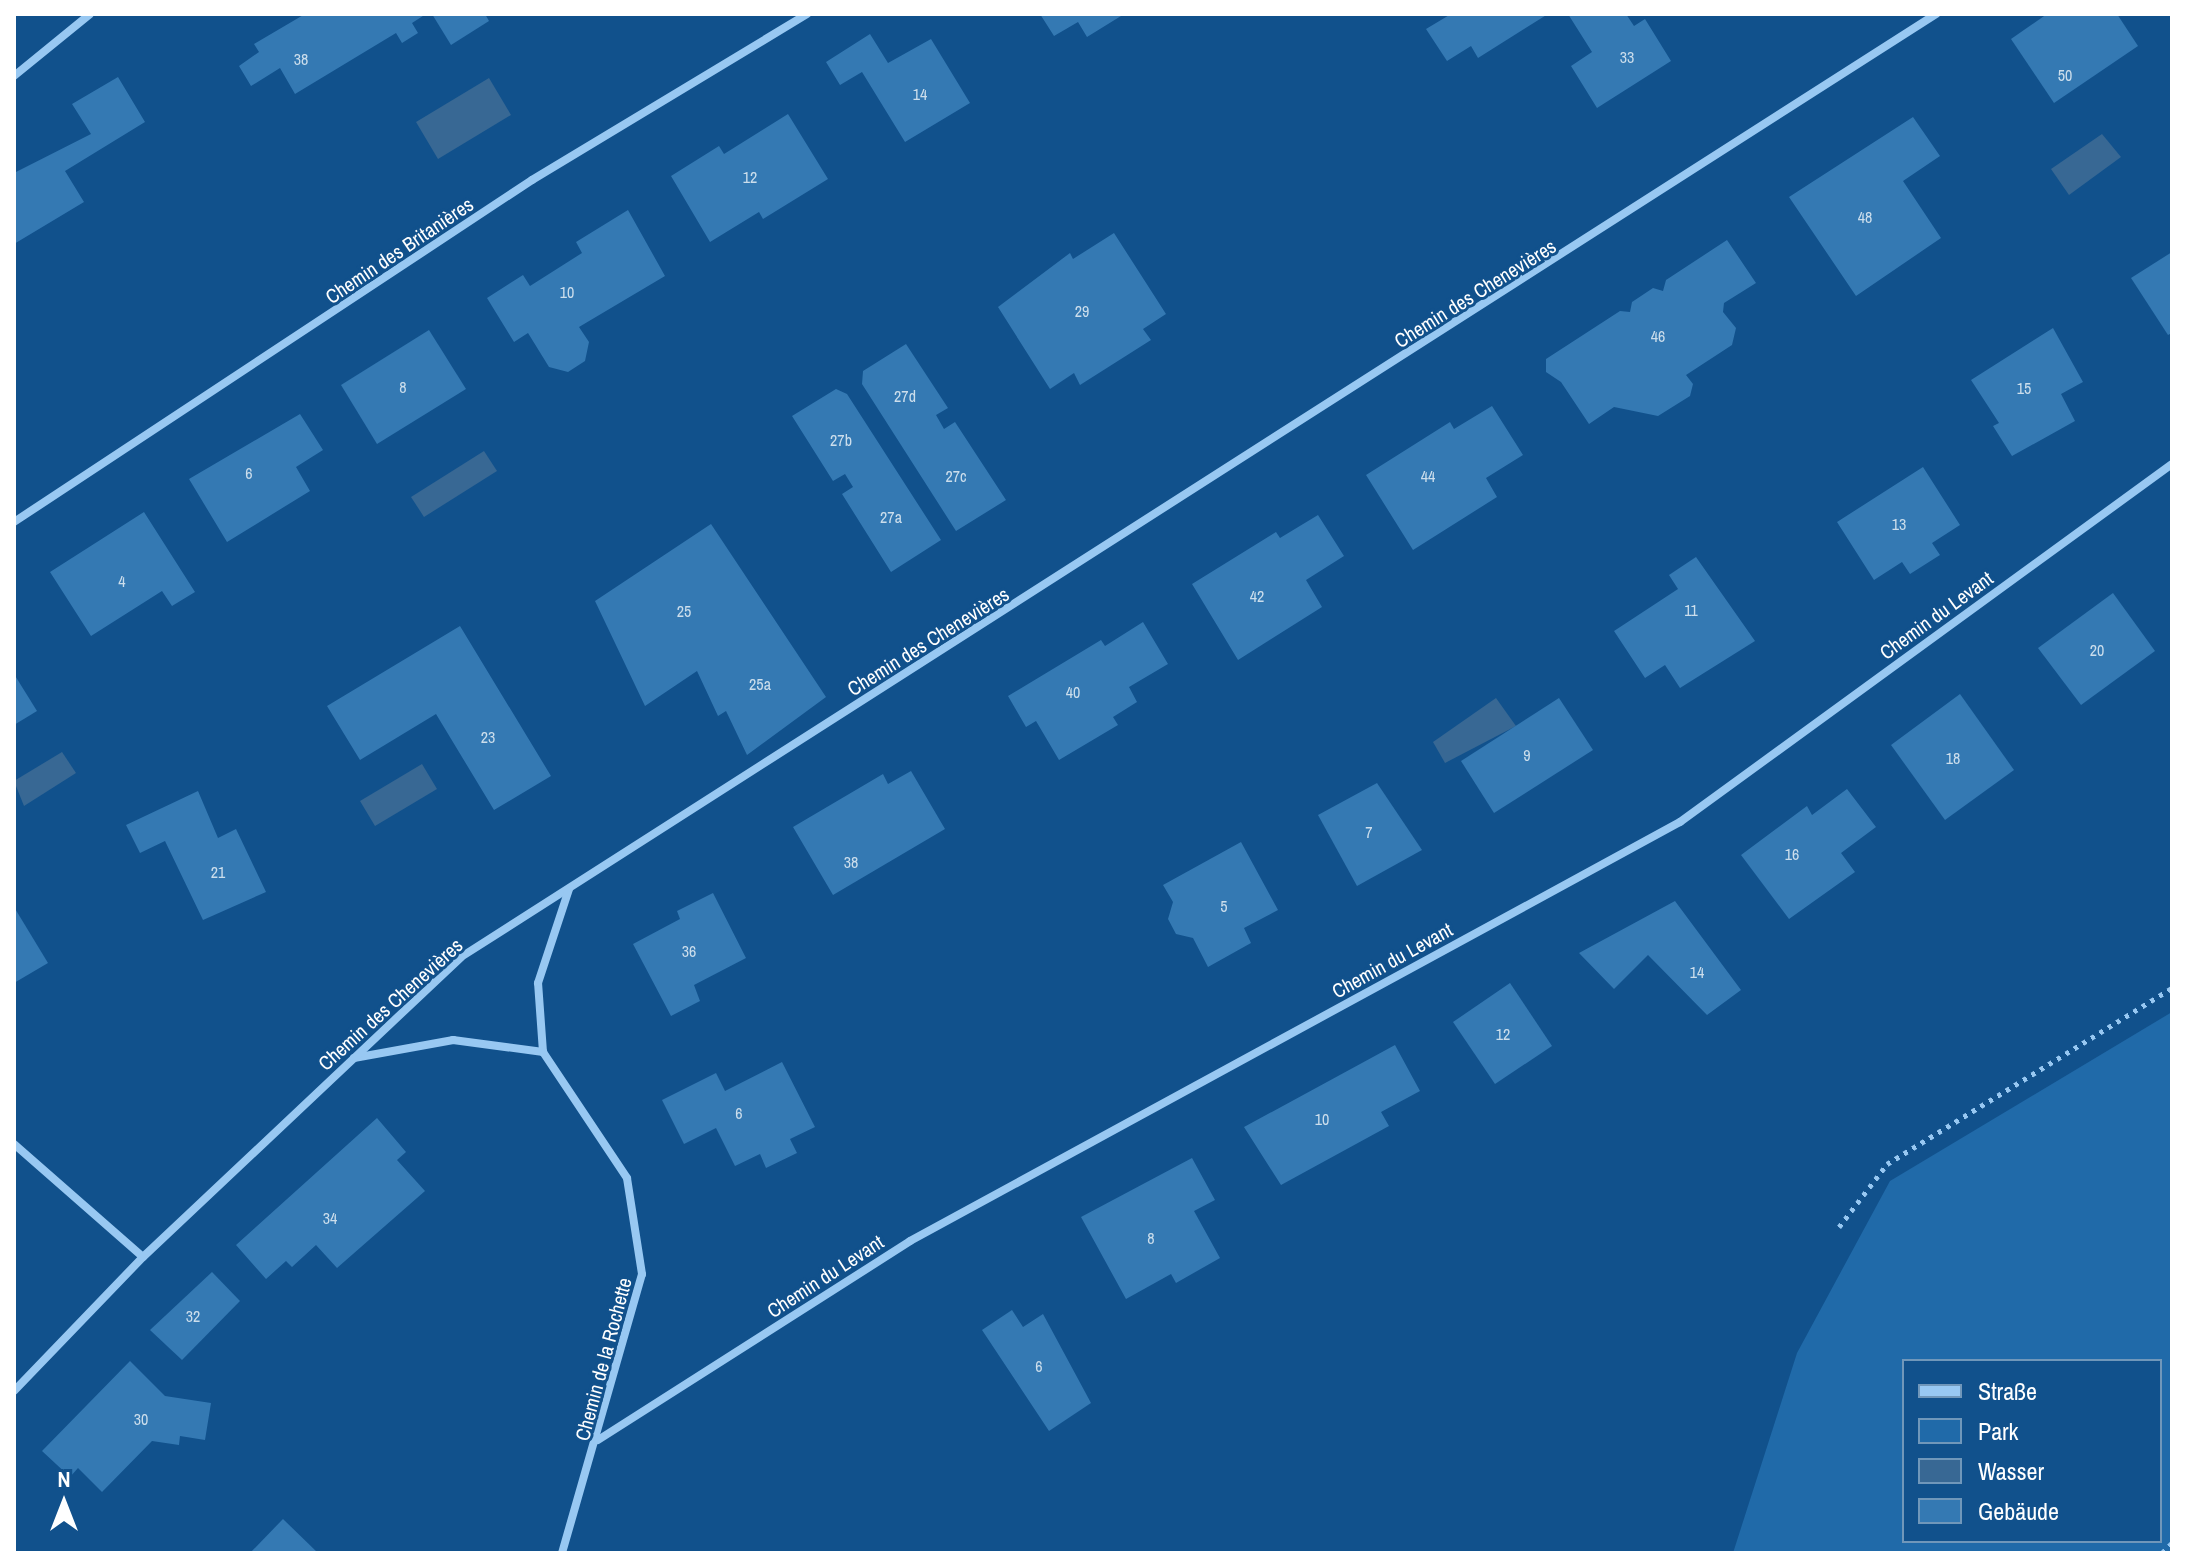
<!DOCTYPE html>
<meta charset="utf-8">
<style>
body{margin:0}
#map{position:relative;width:2186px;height:1567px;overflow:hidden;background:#11518c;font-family:"Archivo Narrow",sans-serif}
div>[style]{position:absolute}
.green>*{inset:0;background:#206aa9}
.water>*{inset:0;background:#386894}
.building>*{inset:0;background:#3479b3}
.path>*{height:5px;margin-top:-2.5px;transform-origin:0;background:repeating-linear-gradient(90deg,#98c8f2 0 4px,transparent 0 10px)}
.minor>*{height:8px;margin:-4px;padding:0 4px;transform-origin:4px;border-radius:4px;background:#98c8f2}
span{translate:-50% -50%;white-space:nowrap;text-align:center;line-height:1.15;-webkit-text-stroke:6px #11518c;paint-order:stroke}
.number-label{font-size:16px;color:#ccdeec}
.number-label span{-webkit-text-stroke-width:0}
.street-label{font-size:20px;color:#fff}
.frame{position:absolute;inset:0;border:16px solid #fff;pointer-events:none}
.legend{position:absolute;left:1902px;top:1359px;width:260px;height:184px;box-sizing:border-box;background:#11518c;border:2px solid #7097ba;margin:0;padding:10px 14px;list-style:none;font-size:24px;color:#fff}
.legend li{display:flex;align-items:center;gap:16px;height:40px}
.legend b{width:40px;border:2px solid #7097ba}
.north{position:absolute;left:24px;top:1463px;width:80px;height:80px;-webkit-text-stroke:6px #11518c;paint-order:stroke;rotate:0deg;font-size:22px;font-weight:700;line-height:32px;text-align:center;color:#fff}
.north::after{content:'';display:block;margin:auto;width:28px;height:36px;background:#fff;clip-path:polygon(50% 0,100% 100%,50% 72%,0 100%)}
</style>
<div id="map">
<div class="green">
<i style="clip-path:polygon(evenodd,2172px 1012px,2172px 1553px,1733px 1553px,1797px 1353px,1890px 1181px,2172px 1012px,1904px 1361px,2160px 1361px,2160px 1541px,1904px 1541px,1904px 1361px)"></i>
</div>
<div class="water">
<i style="clip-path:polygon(489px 78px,511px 115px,438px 159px,416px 122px)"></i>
<i style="clip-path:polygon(2102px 134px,2121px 157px,2069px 195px,2051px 169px)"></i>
<i style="clip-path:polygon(484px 451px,497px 471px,424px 517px,411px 497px)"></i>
<i style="clip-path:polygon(1496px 698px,1516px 726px,1445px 763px,1433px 742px)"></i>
<i style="clip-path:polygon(62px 752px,76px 773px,24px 806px,14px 781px)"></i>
<i style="clip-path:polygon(422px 764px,437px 789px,375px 826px,360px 801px)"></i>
</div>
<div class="building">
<i style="clip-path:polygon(305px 14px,426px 14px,412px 23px,418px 33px,402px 43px,396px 33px,295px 94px,280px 68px,251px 86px,239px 66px,259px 52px,254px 44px)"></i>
<i style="clip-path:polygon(432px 14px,485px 14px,489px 21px,451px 45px)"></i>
<i style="clip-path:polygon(1040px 14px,1120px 14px,1121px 16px,1087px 37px,1078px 22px,1054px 36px)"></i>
<i style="clip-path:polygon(1451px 14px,1548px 14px,1478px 58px,1471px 46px,1447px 61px,1426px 29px)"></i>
<i style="clip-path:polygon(1568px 14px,1626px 14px,1634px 26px,1645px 19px,1671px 61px,1597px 108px,1571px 66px,1592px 52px)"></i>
<i style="clip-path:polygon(2047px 14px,2117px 14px,2138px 46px,2054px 103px,2011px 39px)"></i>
<i style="clip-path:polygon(870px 34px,888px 63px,931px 39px,970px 103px,905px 142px,862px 72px,840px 85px,826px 62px)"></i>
<i style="clip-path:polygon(118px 77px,145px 122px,65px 171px,84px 202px,14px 244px,14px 173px,91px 134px,72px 104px)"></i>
<i style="clip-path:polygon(788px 114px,828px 179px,763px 219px,759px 212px,710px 242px,671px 176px,719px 146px,724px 154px)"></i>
<i style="clip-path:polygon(1913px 117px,1940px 156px,1903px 181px,1941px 238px,1856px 296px,1789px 197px)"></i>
<i style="clip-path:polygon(628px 210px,665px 276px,579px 327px,589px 342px,585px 361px,568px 372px,549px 367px,528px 333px,514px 342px,487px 298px,523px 275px,530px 286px,582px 253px,576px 242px)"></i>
<i style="clip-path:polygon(1114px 233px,1166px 314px,1143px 329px,1151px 340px,1080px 385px,1074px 373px,1050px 389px,998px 307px,1070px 253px,1073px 259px)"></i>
<i style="clip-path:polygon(1727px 240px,1756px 283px,1724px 303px,1723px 312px,1736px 328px,1732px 345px,1686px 375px,1693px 384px,1690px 396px,1658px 416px,1614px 407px,1589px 424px,1561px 382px,1546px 372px,1546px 359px,1620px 311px,1630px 312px,1632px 302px,1653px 288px,1663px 291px,1666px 280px)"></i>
<i style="clip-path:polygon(2172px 252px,2172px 333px,2168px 335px,2131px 278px)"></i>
<i style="clip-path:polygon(2053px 328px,2083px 382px,2061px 394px,2075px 421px,2012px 456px,1993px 426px,1999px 423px,1971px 380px)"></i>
<i style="clip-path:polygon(429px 330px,466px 389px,377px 444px,341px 385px)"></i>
<i style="clip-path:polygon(906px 344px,948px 408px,936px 415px,944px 429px,955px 422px,1006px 500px,956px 531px,862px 384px,863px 371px)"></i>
<i style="clip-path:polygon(836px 389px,847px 394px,941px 540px,891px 572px,842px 494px,853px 487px,845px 474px,833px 481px,792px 416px)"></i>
<i style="clip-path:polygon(1492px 406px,1523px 455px,1486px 478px,1497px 497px,1413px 550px,1366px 475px,1450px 422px,1454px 429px)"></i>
<i style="clip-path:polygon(300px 414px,323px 450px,296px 467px,310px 491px,227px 542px,189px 479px)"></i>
<i style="clip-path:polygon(1923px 467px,1960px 525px,1932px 543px,1940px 555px,1910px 574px,1902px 562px,1874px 580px,1837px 522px)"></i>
<i style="clip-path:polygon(144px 512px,195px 592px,172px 606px,162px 591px,91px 636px,50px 572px)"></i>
<i style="clip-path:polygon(1318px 515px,1344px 556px,1306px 580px,1322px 607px,1238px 660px,1192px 584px,1276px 532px,1280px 538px)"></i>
<i style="clip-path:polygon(711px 524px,826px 697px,747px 755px,726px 711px,718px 716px,697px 671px,645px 706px,595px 601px)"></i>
<i style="clip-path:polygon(1696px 557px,1755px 641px,1680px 688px,1665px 665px,1645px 678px,1614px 631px,1678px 589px,1669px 575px)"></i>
<i style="clip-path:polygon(2113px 593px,2155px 651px,2081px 705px,2038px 648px)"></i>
<i style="clip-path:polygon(1143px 622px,1168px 664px,1129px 687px,1137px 702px,1113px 717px,1118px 725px,1059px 760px,1036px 721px,1026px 727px,1008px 696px,1101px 640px,1105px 646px)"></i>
<i style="clip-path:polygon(460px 626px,551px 776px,494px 810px,436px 714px,360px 760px,327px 706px)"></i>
<i style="clip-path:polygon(14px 674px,37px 711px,14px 725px)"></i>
<i style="clip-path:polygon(1960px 694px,2014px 770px,1945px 820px,1891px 745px)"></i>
<i style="clip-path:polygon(1559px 698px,1593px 750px,1494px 813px,1461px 761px)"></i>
<i style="clip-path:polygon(911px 771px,945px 829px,833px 895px,793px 827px,883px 774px,888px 784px)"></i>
<i style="clip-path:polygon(1377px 783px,1422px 850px,1357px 886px,1318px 815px)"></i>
<i style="clip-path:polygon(1847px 789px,1876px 827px,1841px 853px,1855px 872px,1789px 919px,1741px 855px,1807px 806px,1812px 815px)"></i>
<i style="clip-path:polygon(198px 791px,218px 838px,236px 829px,266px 892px,203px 920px,165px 841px,140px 853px,126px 825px)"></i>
<i style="clip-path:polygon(1241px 842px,1278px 910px,1244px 928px,1251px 943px,1208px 967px,1193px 938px,1176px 934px,1168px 919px,1173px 902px,1163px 885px)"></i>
<i style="clip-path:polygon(713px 893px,746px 958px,694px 985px,700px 1001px,671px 1016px,633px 944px,680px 919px,677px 911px)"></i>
<i style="clip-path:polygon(1675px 901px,1741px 990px,1707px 1015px,1648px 955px,1614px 989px,1579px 953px)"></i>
<i style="clip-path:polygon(14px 907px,48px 963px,14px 983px)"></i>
<i style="clip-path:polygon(1510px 983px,1552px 1046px,1495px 1084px,1453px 1022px)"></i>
<i style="clip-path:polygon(1395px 1045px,1420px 1091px,1381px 1112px,1389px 1126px,1281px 1185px,1244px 1127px)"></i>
<i style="clip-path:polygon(782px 1062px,815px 1127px,790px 1139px,797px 1153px,766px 1168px,760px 1154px,735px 1166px,716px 1128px,684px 1144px,662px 1100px,716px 1073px,725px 1091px)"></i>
<i style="clip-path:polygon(377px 1118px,406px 1152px,397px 1160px,425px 1191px,337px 1268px,316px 1245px,292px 1267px,286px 1261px,266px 1279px,236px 1245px)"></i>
<i style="clip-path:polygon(1192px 1158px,1215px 1200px,1194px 1211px,1220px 1258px,1176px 1283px,1171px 1274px,1126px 1299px,1081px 1217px)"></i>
<i style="clip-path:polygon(212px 1272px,240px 1301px,182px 1360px,150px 1330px)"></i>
<i style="clip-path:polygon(1012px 1310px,1023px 1327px,1043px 1314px,1091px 1403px,1049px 1431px,982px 1330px)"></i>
<i style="clip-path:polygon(130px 1361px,165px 1396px,211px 1403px,205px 1440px,180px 1436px,179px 1445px,152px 1441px,102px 1492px,78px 1468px,70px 1477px,42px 1451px)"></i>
<i style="clip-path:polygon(283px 1519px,318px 1553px,250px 1553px)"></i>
</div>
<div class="path">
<i style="left:1839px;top:1227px;width:79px;rotate:-52.7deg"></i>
<i style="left:1887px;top:1164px;width:335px;rotate:-31.7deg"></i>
<i style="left:2162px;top:1553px;width:14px;rotate:-45deg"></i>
</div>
<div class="minor">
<i style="left:14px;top:76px;width:98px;rotate:-39.2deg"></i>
<i style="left:14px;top:522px;width:621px;rotate:-33.43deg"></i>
<i style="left:532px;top:180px;width:321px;rotate:-31.1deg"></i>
<i style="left:354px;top:1058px;width:101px;rotate:-10.3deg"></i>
<i style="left:453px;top:1040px;width:91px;rotate:7.6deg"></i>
<i style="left:14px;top:1144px;width:171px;rotate:41.2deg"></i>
<i style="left:14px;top:1391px;width:186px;rotate:-46.1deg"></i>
<i style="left:143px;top:1257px;width:437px;rotate:-43.3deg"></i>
<i style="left:461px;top:957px;width:1751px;rotate:-32.59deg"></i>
<i style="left:598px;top:1440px;width:370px;rotate:-32.5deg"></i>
<i style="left:910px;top:1241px;width:877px;rotate:-28.55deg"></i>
<i style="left:1680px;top:822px;width:608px;rotate:-36.04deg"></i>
<i style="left:562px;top:1553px;width:290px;rotate:-74deg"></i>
<i style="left:642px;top:1274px;width:97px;rotate:-98.9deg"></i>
<i style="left:627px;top:1178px;width:151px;rotate:-123.7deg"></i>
<i style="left:543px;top:1052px;width:69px;rotate:-94.1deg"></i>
<i style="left:538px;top:983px;width:99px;rotate:-71.7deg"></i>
</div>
<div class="number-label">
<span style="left:1627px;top:57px">33</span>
<span style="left:301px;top:59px">38</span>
<span style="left:2065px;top:75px">50</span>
<span style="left:920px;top:94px">14</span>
<span style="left:750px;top:177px">12</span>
<span style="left:1865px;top:217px">48</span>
<span style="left:567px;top:292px">10</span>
<span style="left:1082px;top:311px">29</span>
<span style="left:1658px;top:336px">46</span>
<span style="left:403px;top:387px">8</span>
<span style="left:2024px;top:388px">15</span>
<span style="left:905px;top:396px">27d</span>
<span style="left:841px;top:440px">27b</span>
<span style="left:249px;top:473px">6</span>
<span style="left:956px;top:476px">27c</span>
<span style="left:1428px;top:476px">44</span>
<span style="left:891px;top:517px">27a</span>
<span style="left:1899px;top:524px">13</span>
<span style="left:122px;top:581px">4</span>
<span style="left:1257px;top:596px">42</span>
<span style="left:1691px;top:610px">11</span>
<span style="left:684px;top:611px">25</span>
<span style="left:2097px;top:650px">20</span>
<span style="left:760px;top:684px">25a</span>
<span style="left:1073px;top:692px">40</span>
<span style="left:488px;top:737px">23</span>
<span style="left:1527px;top:755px">9</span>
<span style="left:1953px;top:758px">18</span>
<span style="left:1369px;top:832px">7</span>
<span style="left:1792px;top:854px">16</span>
<span style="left:851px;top:862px">38</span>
<span style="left:218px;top:872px">21</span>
<span style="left:1224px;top:906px">5</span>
<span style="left:689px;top:951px">36</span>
<span style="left:1697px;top:972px">14</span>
<span style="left:1503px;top:1034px">12</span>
<span style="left:739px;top:1113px">6</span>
<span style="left:1322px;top:1119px">10</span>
<span style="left:330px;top:1218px">34</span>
<span style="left:1151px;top:1238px">8</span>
<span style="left:193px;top:1316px">32</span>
<span style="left:1039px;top:1366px">6</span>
<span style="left:141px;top:1419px">30</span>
</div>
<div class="street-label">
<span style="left:399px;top:250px;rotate:-34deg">Chemin des Britanières</span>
<span style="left:1475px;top:293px;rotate:-32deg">Chemin des Chenevières</span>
<span style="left:1936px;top:615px;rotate:-36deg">Chemin du Levant</span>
<span style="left:928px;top:641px;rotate:-32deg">Chemin des Chenevières</span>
<span style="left:1392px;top:960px;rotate:-29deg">Chemin du Levant</span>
<span style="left:390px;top:1004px;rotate:-42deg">Chemin des Chenevières</span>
<span style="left:825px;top:1276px;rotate:-33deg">Chemin du Levant</span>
<span style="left:603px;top:1359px;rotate:-75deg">Chemin de la Rochette</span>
</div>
<div class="frame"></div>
<ul class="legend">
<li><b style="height:10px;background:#98c8f2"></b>Straße</li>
<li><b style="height:22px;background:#206aa9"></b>Park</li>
<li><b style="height:22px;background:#386894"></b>Wasser</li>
<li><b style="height:22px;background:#3479b3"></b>Gebäude</li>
</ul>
<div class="north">N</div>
</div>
